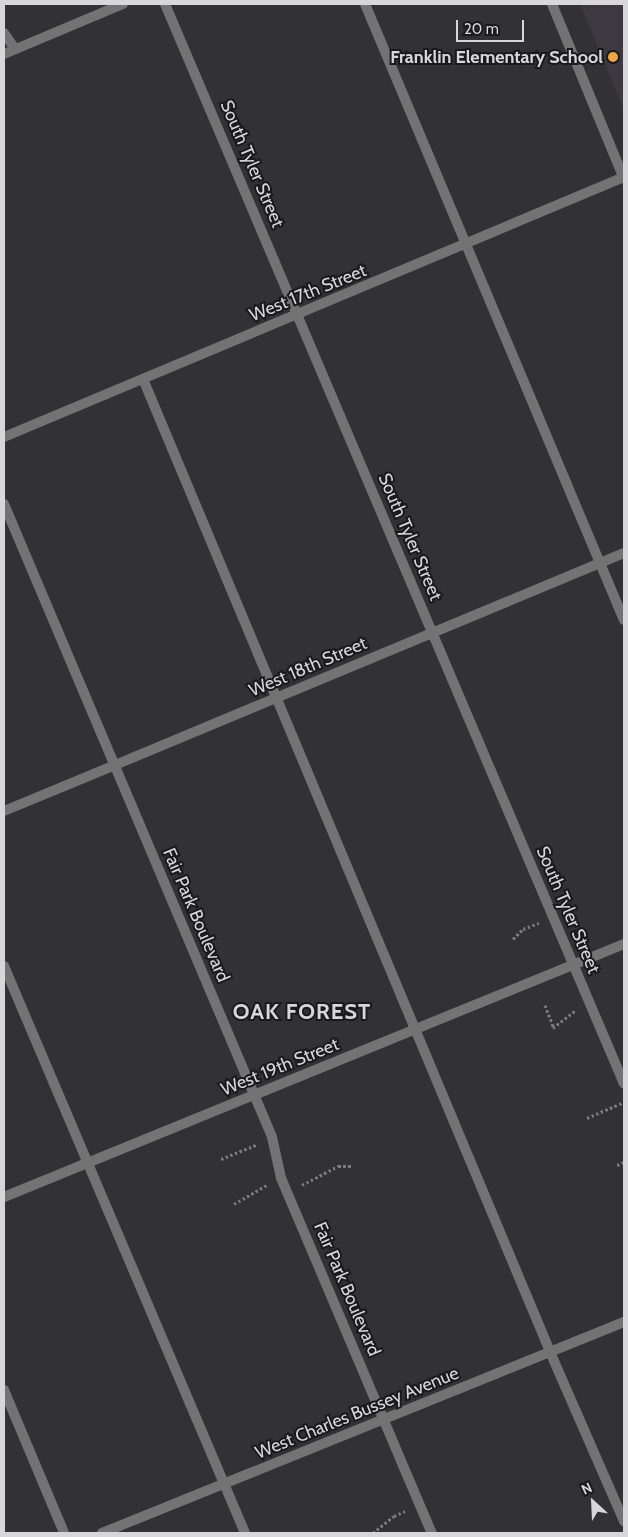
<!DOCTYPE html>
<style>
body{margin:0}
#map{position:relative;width:628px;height:1537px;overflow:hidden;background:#323134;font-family:Cabin,sans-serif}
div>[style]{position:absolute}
.built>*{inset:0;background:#3c3941}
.path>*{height:3px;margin-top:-1.5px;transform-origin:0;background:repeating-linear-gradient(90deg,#7b7a7d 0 2.5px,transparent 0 5px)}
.service>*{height:10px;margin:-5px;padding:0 5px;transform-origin:5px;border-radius:5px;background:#747374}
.minor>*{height:10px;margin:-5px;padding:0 5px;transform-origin:5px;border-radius:5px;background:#747374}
.tertiary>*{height:10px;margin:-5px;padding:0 5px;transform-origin:5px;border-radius:5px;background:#747374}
.dots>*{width:14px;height:14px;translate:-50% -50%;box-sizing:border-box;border:2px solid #1a191b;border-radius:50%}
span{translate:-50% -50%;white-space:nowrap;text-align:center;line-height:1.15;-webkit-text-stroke:4px #1a191b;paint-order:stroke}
.poi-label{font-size:18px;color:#d7d6d8;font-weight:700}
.right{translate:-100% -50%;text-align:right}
.street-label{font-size:18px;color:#d7d6d8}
.district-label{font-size:22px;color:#d7d6d8;font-weight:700;letter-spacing:1px}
.frame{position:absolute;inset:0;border:5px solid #d7d6d8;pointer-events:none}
.north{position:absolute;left:568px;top:1477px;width:50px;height:50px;-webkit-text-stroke:4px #1a191b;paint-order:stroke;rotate:335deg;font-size:14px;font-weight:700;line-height:20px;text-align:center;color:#d7d6d8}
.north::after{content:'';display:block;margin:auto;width:18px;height:22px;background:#d7d6d8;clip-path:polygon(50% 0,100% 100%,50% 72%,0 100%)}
.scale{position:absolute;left:456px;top:20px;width:68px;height:22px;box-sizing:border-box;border:2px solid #d7d6d8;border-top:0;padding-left:6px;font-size:15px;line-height:18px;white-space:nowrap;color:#d7d6d8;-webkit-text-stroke:4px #1a191b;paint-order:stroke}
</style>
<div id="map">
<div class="built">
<i style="clip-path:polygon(580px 4px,624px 4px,624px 110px)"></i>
</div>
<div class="path">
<i style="left:513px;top:939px;width:14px;rotate:-45deg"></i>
<i style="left:523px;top:929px;width:17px;rotate:-21deg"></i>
<i style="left:545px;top:1005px;width:25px;rotate:69deg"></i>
<i style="left:553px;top:1028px;width:29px;rotate:-38deg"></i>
<i style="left:587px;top:1118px;width:40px;rotate:-23.4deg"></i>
<i style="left:221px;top:1159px;width:40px;rotate:-22deg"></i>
<i style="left:617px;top:1165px;width:8px;rotate:-23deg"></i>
<i style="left:302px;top:1185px;width:41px;rotate:-27.8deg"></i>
<i style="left:338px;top:1166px;width:15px"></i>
<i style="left:234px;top:1204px;width:38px;rotate:-30deg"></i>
<i style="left:373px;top:1533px;width:27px;rotate:-39deg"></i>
<i style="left:394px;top:1516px;width:12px;rotate:-24deg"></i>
</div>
<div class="service">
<i style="left:365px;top:4px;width:668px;rotate:67.2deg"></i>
<i style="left:4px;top:33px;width:19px;rotate:55deg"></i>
<i style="left:143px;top:379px;width:1065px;rotate:67.29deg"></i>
<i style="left:554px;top:1361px;width:175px;rotate:66.4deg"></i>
<i style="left:4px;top:966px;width:616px;rotate:66.97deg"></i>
</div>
<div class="minor">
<i style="left:165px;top:4px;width:1173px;rotate:66.97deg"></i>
<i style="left:552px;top:4px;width:189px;rotate:67.6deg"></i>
<i style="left:4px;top:54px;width:129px;rotate:-22.8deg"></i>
<i style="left:4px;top:437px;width:672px;rotate:-22.75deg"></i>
<i style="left:4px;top:811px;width:120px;rotate:-22.5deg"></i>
<i style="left:254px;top:1095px;width:400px;rotate:-22.2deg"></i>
<i style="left:4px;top:1390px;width:155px;rotate:67.2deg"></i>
<i style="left:102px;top:1533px;width:563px;rotate:-22.01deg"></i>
</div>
<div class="tertiary">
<i style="left:4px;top:504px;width:687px;rotate:67.05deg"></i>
<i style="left:272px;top:1137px;width:42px;rotate:77.6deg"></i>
<i style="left:281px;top:1178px;width:386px;rotate:67deg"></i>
<i style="left:115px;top:765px;width:551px;rotate:-22.61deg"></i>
<i style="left:4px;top:1197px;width:270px;rotate:-22.2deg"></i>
</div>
<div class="dots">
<i style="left:613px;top:57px;background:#f1a540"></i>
</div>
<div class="poi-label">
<span class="right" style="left:603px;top:57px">Franklin Elementary School</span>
</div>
<div class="street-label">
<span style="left:252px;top:164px;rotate:67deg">South Tyler Street</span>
<span style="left:308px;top:293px;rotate:-22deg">West 17th Street</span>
<span style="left:410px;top:537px;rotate:67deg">South Tyler Street</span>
<span style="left:308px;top:667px;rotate:-23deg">West 18th Street</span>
<span style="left:568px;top:910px;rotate:67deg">South Tyler Street</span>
<span style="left:196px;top:915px;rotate:67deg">Fair Park Boulevard</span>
<span style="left:280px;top:1067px;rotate:-22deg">West 19th Street</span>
<span style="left:347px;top:1289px;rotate:67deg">Fair Park Boulevard</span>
<span style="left:357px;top:1413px;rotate:-22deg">West Charles Bussey Avenue</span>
</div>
<div class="district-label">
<span style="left:302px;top:1012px">OAK FOREST</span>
</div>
<div class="frame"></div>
<div class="north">N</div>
<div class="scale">20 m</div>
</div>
